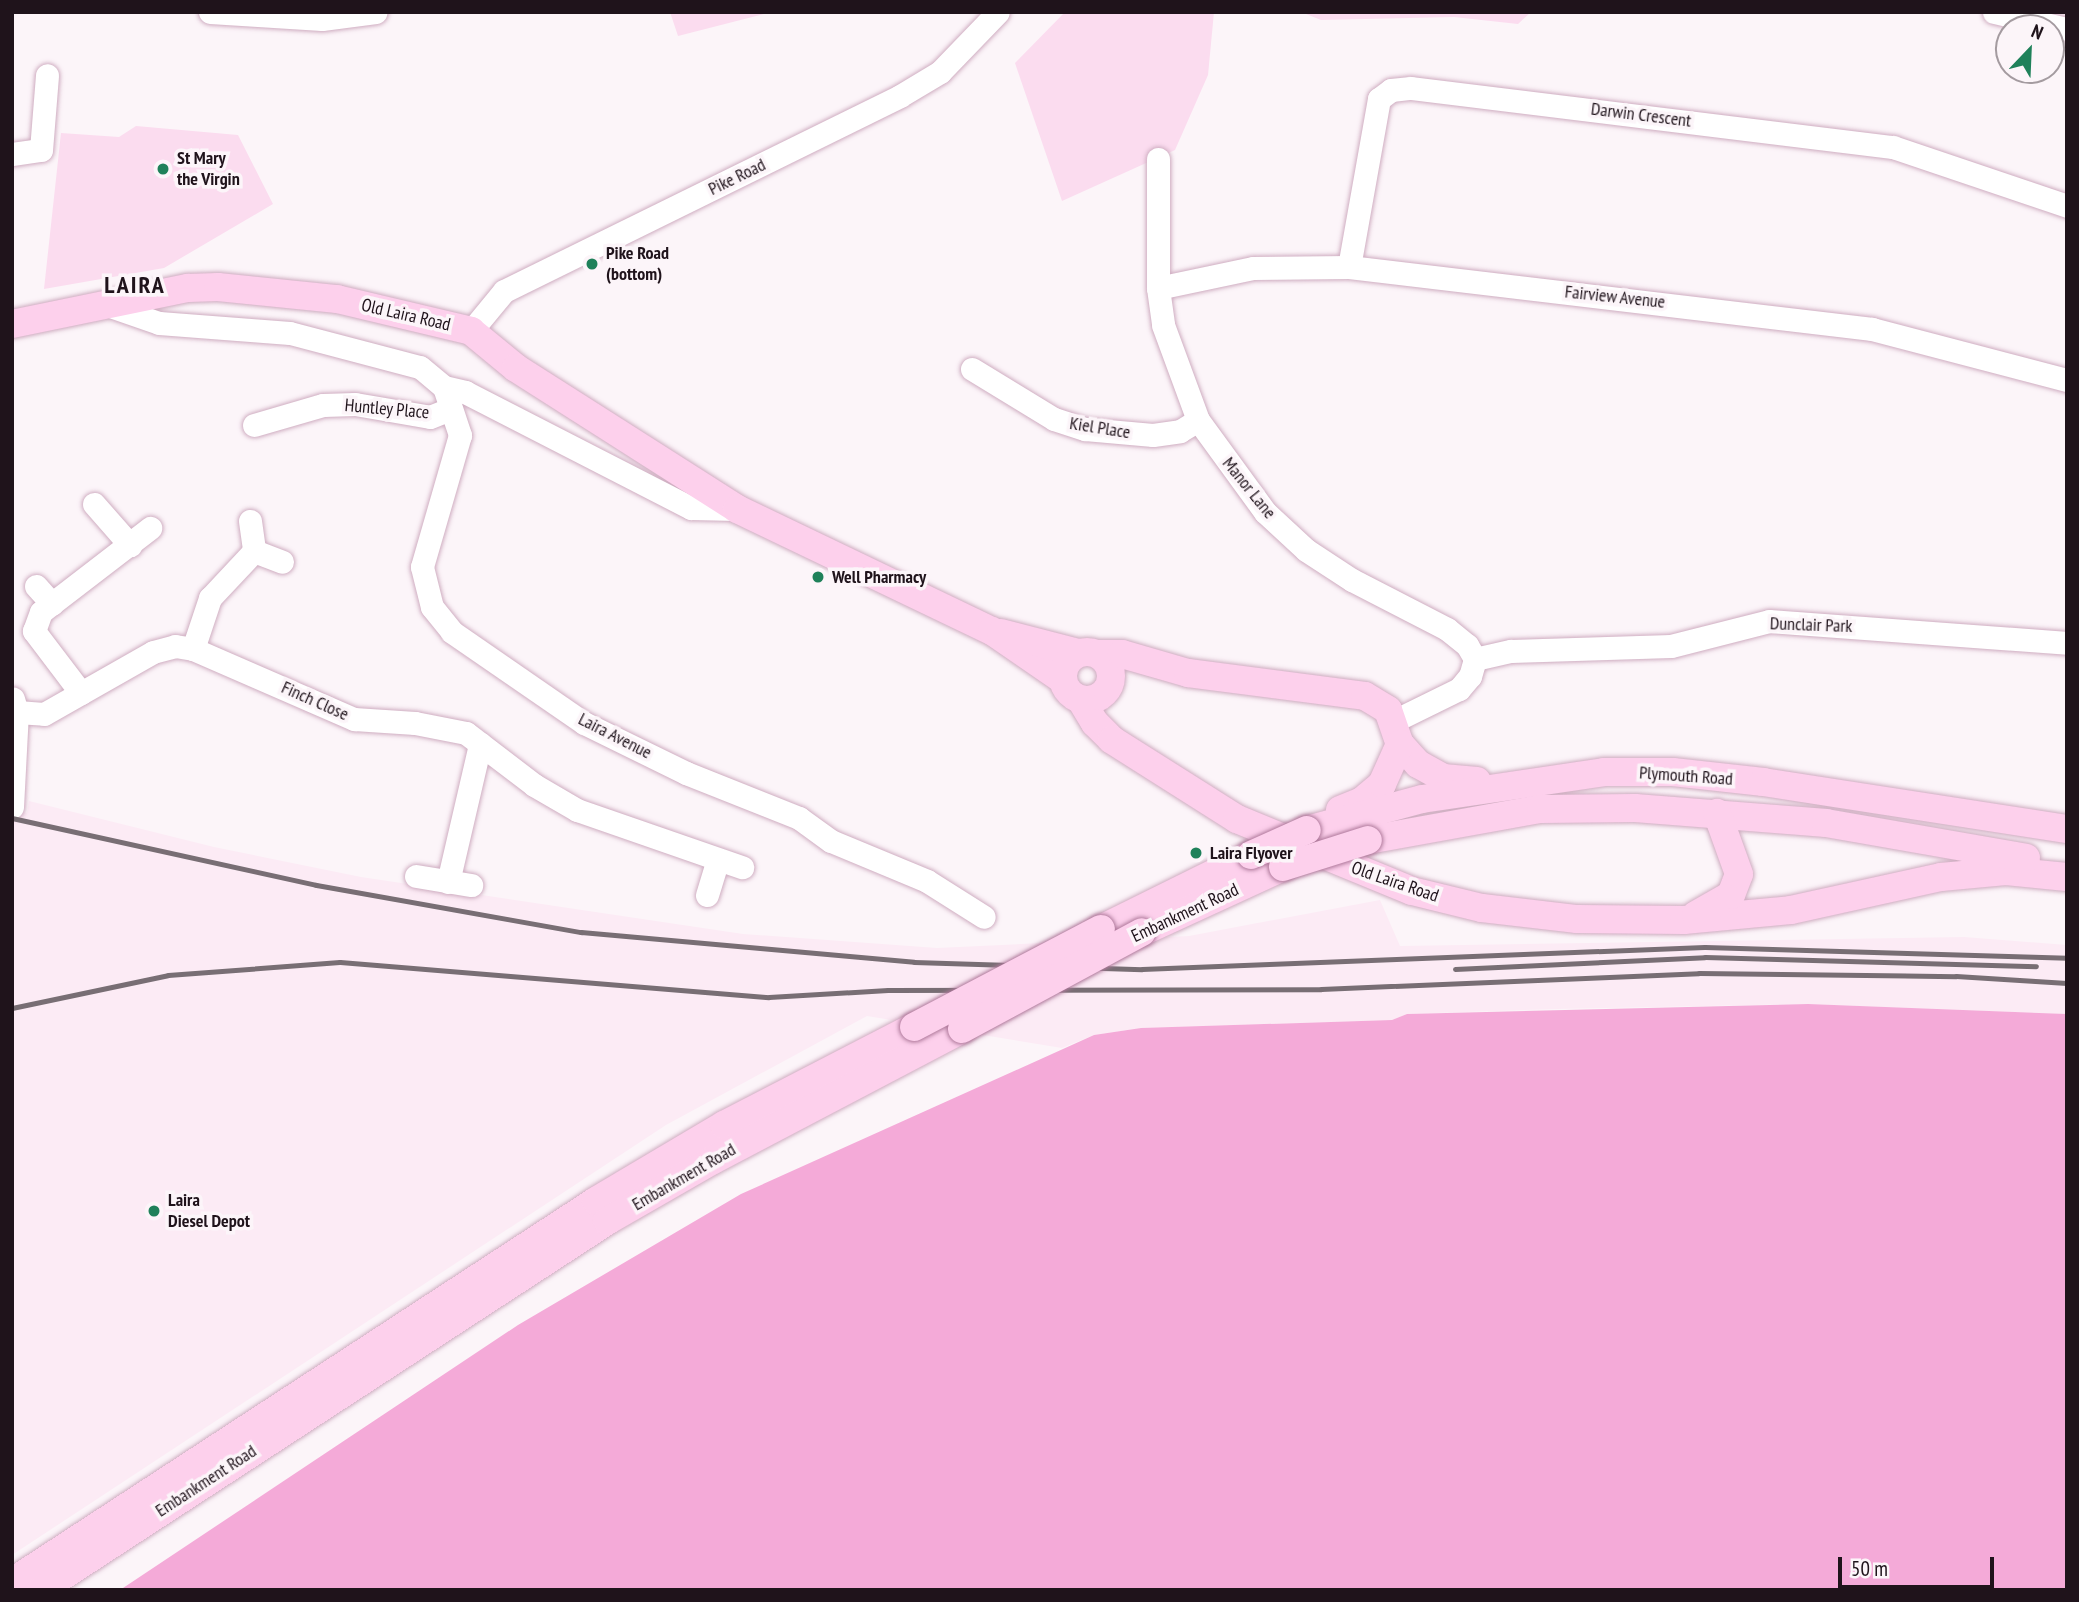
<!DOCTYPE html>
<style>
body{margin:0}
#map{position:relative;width:2079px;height:1602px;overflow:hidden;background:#fcf5f9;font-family:"PT Sans Narrow",sans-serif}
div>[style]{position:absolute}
.built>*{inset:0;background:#fcebf5}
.green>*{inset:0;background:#fbdcef}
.water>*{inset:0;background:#f4aad8}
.roads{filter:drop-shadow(0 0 2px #cfadc1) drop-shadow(0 0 2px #cfadc1)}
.minor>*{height:23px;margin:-11.5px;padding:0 11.5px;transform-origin:11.5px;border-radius:11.5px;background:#fff}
.major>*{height:28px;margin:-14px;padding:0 14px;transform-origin:14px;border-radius:14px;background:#fdd0ec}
.major>.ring{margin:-14px;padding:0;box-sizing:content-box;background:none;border:28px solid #fdd0ec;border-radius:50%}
.rail>*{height:5px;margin:-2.5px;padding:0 2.5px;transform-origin:2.5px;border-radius:2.5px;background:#786e74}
.bridges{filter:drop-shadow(0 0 2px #af799b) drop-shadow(0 0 2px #af799b)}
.major-bridge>*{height:28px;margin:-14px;padding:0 14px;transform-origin:14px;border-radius:14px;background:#fdd0ec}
.dots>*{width:19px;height:19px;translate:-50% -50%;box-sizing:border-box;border:4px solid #fcf5f9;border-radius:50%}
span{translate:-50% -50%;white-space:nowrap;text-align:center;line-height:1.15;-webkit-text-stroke:7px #fcf5f9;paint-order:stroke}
.street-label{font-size:18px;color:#1f131b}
.poi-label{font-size:18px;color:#1f131b;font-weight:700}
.left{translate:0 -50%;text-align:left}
.district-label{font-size:24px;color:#1f131b;font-weight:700;letter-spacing:2px}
.frame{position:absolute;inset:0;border:14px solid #1f131b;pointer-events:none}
.north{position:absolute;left:1995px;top:14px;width:70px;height:70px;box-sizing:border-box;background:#fcf5f9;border:2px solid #a49ba0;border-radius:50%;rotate:23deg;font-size:19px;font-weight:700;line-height:28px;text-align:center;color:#1f131b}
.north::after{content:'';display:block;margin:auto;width:24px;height:32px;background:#1f815a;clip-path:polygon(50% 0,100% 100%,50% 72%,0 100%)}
.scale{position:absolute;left:1838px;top:1557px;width:156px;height:32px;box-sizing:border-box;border:4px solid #1f131b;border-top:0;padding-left:9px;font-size:21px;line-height:24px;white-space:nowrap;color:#1f131b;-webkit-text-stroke:5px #fcf5f9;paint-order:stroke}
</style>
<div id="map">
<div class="built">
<i style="clip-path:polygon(29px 801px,214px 847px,361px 877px,743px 934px,937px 948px,1189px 936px,1380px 900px,1400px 946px,1964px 937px,2067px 945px,2067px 1014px,1808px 1004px,1556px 1009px,1407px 1014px,1392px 1020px,1141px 1028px,1094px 1035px,1062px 1048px,867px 1016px,666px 1125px,12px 1555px,12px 809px,27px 813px)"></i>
</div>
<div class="green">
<i style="clip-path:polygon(670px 12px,772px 12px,678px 36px)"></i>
<i style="clip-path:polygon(1065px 12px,1214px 12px,1208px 75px,1175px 150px,1062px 201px,1015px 63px)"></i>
<i style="clip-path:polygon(1301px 12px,1531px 12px,1518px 24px,1454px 17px,1321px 20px)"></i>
<i style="clip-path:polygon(136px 126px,238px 135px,273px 204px,164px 268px,44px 289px,61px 133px,119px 137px)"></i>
</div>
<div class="water">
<i style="clip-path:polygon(1808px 1004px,2067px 1014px,2067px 1590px,120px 1590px,518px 1325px,741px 1194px,1094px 1035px,1141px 1028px,1392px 1020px,1407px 1014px)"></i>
</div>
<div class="roads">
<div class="minor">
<i style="left:210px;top:12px;width:112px;rotate:3.6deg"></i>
<i style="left:322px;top:19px;width:54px;rotate:-7.4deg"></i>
<i style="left:1994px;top:12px;width:75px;rotate:13.1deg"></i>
<i style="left:12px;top:154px;width:29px;rotate:-8deg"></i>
<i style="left:41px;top:150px;width:75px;rotate:-85.4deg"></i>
<i style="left:1158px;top:159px;width:129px;rotate:90deg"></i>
<i style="left:1158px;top:288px;width:37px;rotate:82deg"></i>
<i style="left:1163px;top:325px;width:101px;rotate:69.8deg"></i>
<i style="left:1198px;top:420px;width:114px;rotate:53.9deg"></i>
<i style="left:1265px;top:512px;width:56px;rotate:42.8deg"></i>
<i style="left:1306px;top:550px;width:55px;rotate:33.1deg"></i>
<i style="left:1352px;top:580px;width:107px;rotate:27.3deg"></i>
<i style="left:1447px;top:629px;width:26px;rotate:39deg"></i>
<i style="left:1467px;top:645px;width:16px;rotate:60deg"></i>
<i style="left:1475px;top:659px;width:18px;rotate:106deg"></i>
<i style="left:1470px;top:676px;width:17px;rotate:130deg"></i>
<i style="left:1459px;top:689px;width:72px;rotate:153.8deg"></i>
<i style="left:1349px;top:267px;width:171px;rotate:-79.9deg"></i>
<i style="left:1379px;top:99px;width:15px;rotate:-37deg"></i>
<i style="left:1391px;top:90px;width:20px;rotate:-6deg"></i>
<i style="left:1411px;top:88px;width:486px;rotate:7deg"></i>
<i style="left:1893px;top:147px;width:184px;rotate:18.7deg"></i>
<i style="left:1158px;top:288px;width:97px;rotate:-11.9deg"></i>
<i style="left:1253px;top:268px;width:96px;rotate:-0.6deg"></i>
<i style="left:1349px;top:267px;width:527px;rotate:6.76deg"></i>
<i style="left:1872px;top:329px;width:202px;rotate:14.7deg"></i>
<i style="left:107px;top:305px;width:55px;rotate:19.1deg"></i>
<i style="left:159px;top:323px;width:131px;rotate:4.4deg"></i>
<i style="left:290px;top:333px;width:134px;rotate:14.7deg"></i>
<i style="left:420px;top:367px;width:31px;rotate:40deg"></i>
<i style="left:444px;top:387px;width:22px;rotate:13deg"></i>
<i style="left:465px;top:392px;width:254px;rotate:27.2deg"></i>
<i style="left:691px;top:508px;width:46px;rotate:1.2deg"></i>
<i style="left:471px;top:331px;width:52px;rotate:-50.5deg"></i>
<i style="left:504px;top:291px;width:441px;rotate:-26.2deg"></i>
<i style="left:900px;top:96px;width:47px;rotate:-31deg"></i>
<i style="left:940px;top:72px;width:83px;rotate:-46deg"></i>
<i style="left:972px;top:369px;width:96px;rotate:31.4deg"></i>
<i style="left:1054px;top:419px;width:33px;rotate:18deg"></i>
<i style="left:1085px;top:429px;width:68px;rotate:5deg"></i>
<i style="left:1153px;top:435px;width:27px;rotate:-8deg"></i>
<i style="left:1180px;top:431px;width:21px;rotate:-31deg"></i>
<i style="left:444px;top:387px;width:51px;rotate:71.6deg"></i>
<i style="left:460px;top:435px;width:137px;rotate:106.1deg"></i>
<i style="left:422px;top:567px;width:41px;rotate:76deg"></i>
<i style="left:432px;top:607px;width:32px;rotate:51deg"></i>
<i style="left:452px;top:632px;width:160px;rotate:34.6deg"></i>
<i style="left:584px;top:723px;width:114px;rotate:26.1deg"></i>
<i style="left:686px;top:773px;width:122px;rotate:21.7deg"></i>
<i style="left:799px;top:818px;width:39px;rotate:36deg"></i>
<i style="left:831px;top:841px;width:104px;rotate:22.6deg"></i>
<i style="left:927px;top:881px;width:67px;rotate:32.3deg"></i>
<i style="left:254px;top:425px;width:72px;rotate:-16.2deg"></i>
<i style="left:323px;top:405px;width:32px;rotate:-2deg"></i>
<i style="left:355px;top:404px;width:76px;rotate:9.8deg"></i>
<i style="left:430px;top:417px;width:22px;rotate:-22deg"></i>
<i style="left:94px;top:504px;width:55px;rotate:48.7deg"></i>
<i style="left:250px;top:521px;width:30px;rotate:82deg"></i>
<i style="left:254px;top:551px;width:30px;rotate:21deg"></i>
<i style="left:36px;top:586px;width:24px;rotate:48deg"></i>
<i style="left:193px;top:649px;width:54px;rotate:-71.6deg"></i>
<i style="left:210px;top:598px;width:64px;rotate:-46.9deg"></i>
<i style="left:1475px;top:659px;width:37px;rotate:-13deg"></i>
<i style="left:1511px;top:651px;width:160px;rotate:-1.8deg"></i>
<i style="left:1671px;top:646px;width:101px;rotate:-14.3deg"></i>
<i style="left:1769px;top:621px;width:299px;rotate:4.2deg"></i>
<i style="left:81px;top:693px;width:78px;rotate:-127.2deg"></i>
<i style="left:34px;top:631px;width:20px;rotate:-70deg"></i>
<i style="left:41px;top:612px;width:138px;rotate:-37.6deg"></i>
<i style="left:17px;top:712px;width:27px;rotate:4deg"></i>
<i style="left:44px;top:714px;width:125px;rotate:-29.6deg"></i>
<i style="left:153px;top:652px;width:23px;rotate:-15deg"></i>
<i style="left:175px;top:646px;width:18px;rotate:9deg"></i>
<i style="left:193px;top:649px;width:176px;rotate:23.5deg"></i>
<i style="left:354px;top:719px;width:61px;rotate:3.8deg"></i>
<i style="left:415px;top:723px;width:52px;rotate:11.1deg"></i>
<i style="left:466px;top:733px;width:86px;rotate:37.4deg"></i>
<i style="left:534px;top:785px;width:50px;rotate:30.2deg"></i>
<i style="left:577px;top:810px;width:175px;rotate:19.1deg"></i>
<i style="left:12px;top:807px;width:95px;rotate:-87deg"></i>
<i style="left:17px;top:712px;width:14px;rotate:-107deg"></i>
<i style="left:416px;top:876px;width:56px;rotate:9.3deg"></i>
<i style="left:448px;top:882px;width:142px;rotate:-76.9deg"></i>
<i style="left:707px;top:895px;width:37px;rotate:-73deg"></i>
</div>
<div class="major">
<i style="left:12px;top:324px;width:180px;rotate:-11.6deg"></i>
<i style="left:188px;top:288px;width:30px;rotate:-2deg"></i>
<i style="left:218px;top:287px;width:120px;rotate:5.8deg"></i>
<i style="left:337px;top:299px;width:138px;rotate:13.4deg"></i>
<i style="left:471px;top:331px;width:58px;rotate:39.4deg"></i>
<i style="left:516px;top:368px;width:262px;rotate:32.5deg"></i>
<i style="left:737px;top:509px;width:283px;rotate:25.6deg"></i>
<i style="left:992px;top:631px;width:86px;rotate:34.6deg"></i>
<i style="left:1001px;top:633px;width:80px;rotate:14.6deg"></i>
<i class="ring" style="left:1063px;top:652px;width:20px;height:20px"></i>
<i style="left:1098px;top:654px;width:24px"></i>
<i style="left:1122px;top:654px;width:69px;rotate:16.1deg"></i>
<i style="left:1188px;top:673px;width:178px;rotate:7.4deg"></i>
<i style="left:1365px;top:696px;width:27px;rotate:31deg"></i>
<i style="left:1388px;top:710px;width:36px;rotate:71deg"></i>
<i style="left:1400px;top:744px;width:27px;rotate:48deg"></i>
<i style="left:1418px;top:764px;width:29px;rotate:29deg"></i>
<i style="left:1443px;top:778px;width:34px;rotate:5deg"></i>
<i style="left:1081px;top:700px;width:27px;rotate:59deg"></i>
<i style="left:1095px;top:723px;width:24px;rotate:45deg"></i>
<i style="left:1112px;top:740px;width:148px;rotate:32.3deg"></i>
<i style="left:1237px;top:819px;width:189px;rotate:22.4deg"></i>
<i style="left:1412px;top:891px;width:72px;rotate:13.7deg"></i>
<i style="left:1482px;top:908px;width:96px;rotate:6.6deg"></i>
<i style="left:1577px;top:919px;width:107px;rotate:0.5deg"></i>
<i style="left:1684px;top:920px;width:107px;rotate:-5.3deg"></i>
<i style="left:1791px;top:910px;width:154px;rotate:-12.4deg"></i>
<i style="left:1941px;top:877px;width:65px;rotate:-5.3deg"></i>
<i style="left:2006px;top:871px;width:61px;rotate:5.6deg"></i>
<i style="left:1340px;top:810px;width:24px;rotate:-22deg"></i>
<i style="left:1362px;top:801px;width:26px;rotate:-40deg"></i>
<i style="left:1382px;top:784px;width:44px;rotate:-65.8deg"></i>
<i style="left:1307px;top:830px;width:119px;rotate:-15.1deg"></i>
<i style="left:1422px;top:799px;width:184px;rotate:-8.4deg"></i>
<i style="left:1604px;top:772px;width:69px"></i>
<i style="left:1673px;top:772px;width:91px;rotate:6.3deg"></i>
<i style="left:1763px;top:782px;width:308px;rotate:8.8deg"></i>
<i style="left:1368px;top:840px;width:176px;rotate:-10.2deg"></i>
<i style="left:1541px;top:809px;width:94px;rotate:-0.6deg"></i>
<i style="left:1635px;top:808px;width:192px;rotate:4.5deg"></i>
<i style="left:1826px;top:823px;width:203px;rotate:9.9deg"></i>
<i style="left:1696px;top:915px;width:40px;rotate:-29.7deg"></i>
<i style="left:1731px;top:895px;width:22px;rotate:-69deg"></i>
<i style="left:1739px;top:874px;width:65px;rotate:-109.8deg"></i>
<i style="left:1101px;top:929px;width:167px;rotate:-26.3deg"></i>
<i style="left:1142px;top:932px;width:155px;rotate:-24.7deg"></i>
<i style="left:12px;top:1582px;width:697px;rotate:-33.12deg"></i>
<i style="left:596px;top:1201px;width:149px;rotate:-30.7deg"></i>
<i style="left:724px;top:1125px;width:214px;rotate:-27.3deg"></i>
<i style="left:41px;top:1590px;width:676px;rotate:-33.1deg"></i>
<i style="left:607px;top:1221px;width:122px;rotate:-29.9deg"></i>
<i style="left:713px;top:1160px;width:281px;rotate:-27.7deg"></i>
</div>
</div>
<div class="rail">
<i style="left:12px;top:818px;width:311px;rotate:12.4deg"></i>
<i style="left:316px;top:885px;width:269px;rotate:10.1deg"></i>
<i style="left:581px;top:932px;width:334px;rotate:5.1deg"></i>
<i style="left:914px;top:962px;width:228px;rotate:1.8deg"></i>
<i style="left:1142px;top:969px;width:563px;rotate:-2.24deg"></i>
<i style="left:1705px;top:947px;width:362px;rotate:1.7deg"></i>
<i style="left:1455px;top:969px;width:250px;rotate:-2.7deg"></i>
<i style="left:1705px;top:957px;width:331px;rotate:1.6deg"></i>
<i style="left:12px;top:1008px;width:159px;rotate:-11.9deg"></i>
<i style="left:168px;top:975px;width:172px;rotate:-4.3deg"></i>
<i style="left:340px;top:962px;width:430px;rotate:4.7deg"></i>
<i style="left:769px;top:997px;width:119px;rotate:-3.4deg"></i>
<i style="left:888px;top:990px;width:433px;rotate:-0.1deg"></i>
<i style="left:1321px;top:989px;width:378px;rotate:-2.4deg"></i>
<i style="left:1699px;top:973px;width:257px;rotate:0.7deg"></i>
<i style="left:1956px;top:976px;width:111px;rotate:3.6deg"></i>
</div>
<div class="bridges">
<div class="major-bridge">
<i style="left:1251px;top:855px;width:61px;rotate:-24.1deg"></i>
<i style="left:1283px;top:867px;width:89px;rotate:-17.6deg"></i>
<i style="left:914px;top:1027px;width:211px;rotate:-27.7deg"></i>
<i style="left:962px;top:1029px;width:204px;rotate:-28.3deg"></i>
</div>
</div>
<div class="dots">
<i style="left:163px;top:169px;background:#1f815a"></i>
<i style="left:592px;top:264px;background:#1f815a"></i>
<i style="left:818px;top:577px;background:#1f815a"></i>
<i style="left:1196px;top:853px;background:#1f815a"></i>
<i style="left:154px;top:1211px;background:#1f815a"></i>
</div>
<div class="street-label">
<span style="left:1641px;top:115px;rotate:7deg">Darwin Crescent</span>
<span style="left:737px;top:177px;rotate:-26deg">Pike Road</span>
<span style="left:1615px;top:297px;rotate:6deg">Fairview Avenue</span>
<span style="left:406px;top:315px;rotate:13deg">Old Laira Road</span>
<span style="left:387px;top:409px;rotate:5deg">Huntley Place</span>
<span style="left:1100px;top:428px;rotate:9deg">Kiel Place</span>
<span style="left:1249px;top:488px;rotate:51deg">Manor Lane</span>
<span style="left:1811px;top:625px;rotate:2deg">Dunclair Park</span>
<span style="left:315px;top:701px;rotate:24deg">Finch Close</span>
<span style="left:615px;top:736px;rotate:27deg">Laira Avenue</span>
<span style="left:1686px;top:776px;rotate:4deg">Plymouth Road</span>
<span style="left:1395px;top:882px;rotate:19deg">Old Laira Road</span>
<span style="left:1185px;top:913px;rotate:-25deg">Embankment Road</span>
<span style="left:684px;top:1177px;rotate:-30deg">Embankment Road</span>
<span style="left:206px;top:1481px;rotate:-33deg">Embankment Road</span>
</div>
<div class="poi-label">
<span class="left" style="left:177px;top:169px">St Mary<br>the Virgin</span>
<span class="left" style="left:606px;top:264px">Pike Road<br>(bottom)</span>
<span class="left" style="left:832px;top:577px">Well Pharmacy</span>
<span class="left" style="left:1210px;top:853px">Laira Flyover</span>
<span class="left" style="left:168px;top:1211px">Laira<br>Diesel Depot</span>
</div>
<div class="district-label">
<span style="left:135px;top:285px">LAIRA</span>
</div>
<div class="frame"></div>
<div class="north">N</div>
<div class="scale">50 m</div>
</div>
